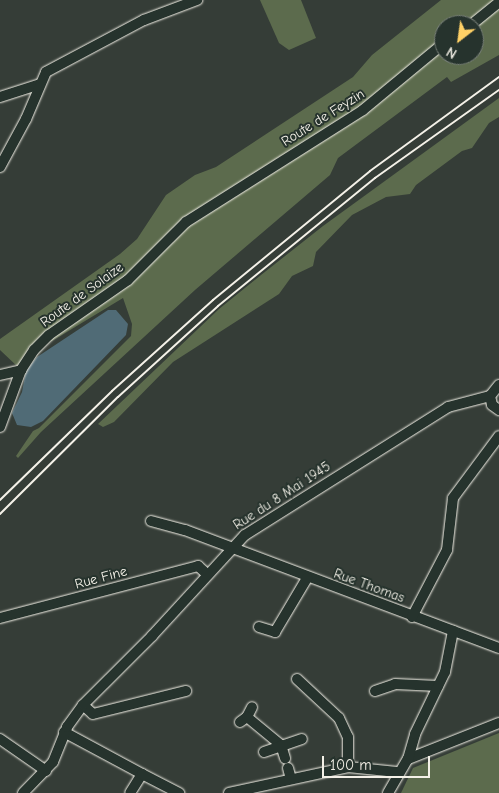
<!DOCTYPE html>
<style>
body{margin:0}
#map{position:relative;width:499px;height:793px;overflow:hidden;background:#353d37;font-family:"Comic Neue",sans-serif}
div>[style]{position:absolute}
.green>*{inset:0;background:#5c6b4d}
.water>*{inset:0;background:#506b76}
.roads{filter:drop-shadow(0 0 1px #f4f1e8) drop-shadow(0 0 1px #f4f1e8)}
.minor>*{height:10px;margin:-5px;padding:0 5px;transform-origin:5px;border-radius:5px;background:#26332d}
.rail>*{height:2px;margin:-1px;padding:0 1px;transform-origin:1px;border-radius:1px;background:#f4f1e8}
span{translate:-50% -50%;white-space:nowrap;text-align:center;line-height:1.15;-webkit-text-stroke:4px #26332d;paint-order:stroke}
.street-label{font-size:14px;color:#f4f1e8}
.north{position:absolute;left:434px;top:15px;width:50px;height:50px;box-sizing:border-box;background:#26332d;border:1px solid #787f78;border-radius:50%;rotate:210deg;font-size:14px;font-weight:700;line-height:20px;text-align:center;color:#f4f1e8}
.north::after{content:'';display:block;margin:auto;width:18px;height:22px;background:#ffd166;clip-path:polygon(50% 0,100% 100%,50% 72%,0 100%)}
.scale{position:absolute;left:322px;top:756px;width:108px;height:22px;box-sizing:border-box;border:2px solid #f4f1e8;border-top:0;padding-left:6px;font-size:15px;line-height:18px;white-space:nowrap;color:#f4f1e8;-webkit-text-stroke:4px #26332d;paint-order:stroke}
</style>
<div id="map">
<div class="green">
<i style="clip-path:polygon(260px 0,301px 0,316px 38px,289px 50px,279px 43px)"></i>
<i style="clip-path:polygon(evenodd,441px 0,499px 0,499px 55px,451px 82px,447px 77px,338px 158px,330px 175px,195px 290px,41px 432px,18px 458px,16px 456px,33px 431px,39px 428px,131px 336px,132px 324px,123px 298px,52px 341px,32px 345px,19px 368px,0 350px,0 339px,120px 254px,137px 239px,166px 195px,195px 175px,216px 167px,353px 77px,372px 55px,441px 0,444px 25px,474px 25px,474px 55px,444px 55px,444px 25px)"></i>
<i style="clip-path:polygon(499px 98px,499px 117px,489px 123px,472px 148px,462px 151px,416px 185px,410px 194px,386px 197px,352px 215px,316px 252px,313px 266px,292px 276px,279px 294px,173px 362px,114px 422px,103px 427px,98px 424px,219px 309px,261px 275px,323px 226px)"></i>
<i style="clip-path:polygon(499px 733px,499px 793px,401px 793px,413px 768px)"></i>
</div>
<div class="water">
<i style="clip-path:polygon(108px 310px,116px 310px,128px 324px,126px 335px,43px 421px,31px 427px,17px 425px,12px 413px,22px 392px,26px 371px,37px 357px)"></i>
</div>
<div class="roads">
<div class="minor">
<i style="left:471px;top:25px;width:36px;rotate:-39deg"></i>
<i style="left:0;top:97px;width:40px;rotate:-18deg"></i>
<i style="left:0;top:167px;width:55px;rotate:-61.6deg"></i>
<i style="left:26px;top:119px;width:51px;rotate:-66.9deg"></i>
<i style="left:46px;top:72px;width:111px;rotate:-28deg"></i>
<i style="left:144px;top:20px;width:57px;rotate:-20.7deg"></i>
<i style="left:0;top:375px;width:22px;rotate:-13deg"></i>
<i style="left:499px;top:385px;width:14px;rotate:129deg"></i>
<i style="left:490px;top:396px;width:9px;rotate:77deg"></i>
<i style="left:492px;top:405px;width:9px;rotate:36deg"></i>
<i style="left:0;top:427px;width:61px;rotate:-69.8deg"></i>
<i style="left:21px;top:370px;width:24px;rotate:-57deg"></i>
<i style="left:34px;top:350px;width:21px;rotate:-45deg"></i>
<i style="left:49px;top:335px;width:96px;rotate:-34.8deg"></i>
<i style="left:128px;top:280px;width:82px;rotate:-45deg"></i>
<i style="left:186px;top:222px;width:209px;rotate:-32.3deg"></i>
<i style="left:363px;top:110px;width:105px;rotate:-39.6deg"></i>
<i style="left:151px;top:521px;width:35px;rotate:15deg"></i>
<i style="left:185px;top:530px;width:335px;rotate:20.6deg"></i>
<i style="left:412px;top:617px;width:76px;rotate:-62.4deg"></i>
<i style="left:447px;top:550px;width:52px;rotate:-83.4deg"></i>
<i style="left:453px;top:498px;width:77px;rotate:-53.4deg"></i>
<i style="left:0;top:618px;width:205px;rotate:-14.7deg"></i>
<i style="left:198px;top:566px;width:12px;rotate:42deg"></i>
<i style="left:259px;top:627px;width:17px;rotate:17deg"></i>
<i style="left:275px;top:632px;width:63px;rotate:-59.3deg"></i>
<i style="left:297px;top:679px;width:57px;rotate:42.9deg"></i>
<i style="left:339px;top:718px;width:21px;rotate:65deg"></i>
<i style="left:348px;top:737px;width:30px;rotate:90deg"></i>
<i style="left:375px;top:691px;width:21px;rotate:-19deg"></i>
<i style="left:395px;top:684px;width:43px;rotate:2.7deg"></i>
<i style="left:83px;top:705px;width:13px;rotate:42deg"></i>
<i style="left:93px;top:714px;width:96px;rotate:-13.9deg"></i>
<i style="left:247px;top:717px;width:11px;rotate:-63deg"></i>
<i style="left:240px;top:722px;width:9px;rotate:-36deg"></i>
<i style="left:247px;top:717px;width:44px;rotate:39.5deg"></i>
<i style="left:281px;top:745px;width:14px;rotate:73deg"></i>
<i style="left:64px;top:732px;width:89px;rotate:28.3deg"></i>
<i style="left:142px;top:774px;width:22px;rotate:122deg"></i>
<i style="left:0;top:739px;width:56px;rotate:34.8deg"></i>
<i style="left:264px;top:752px;width:40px;rotate:-18.9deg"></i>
<i style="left:408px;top:759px;width:98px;rotate:-21.6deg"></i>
<i style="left:288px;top:768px;width:11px;rotate:75deg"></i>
<i style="left:142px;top:774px;width:42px;rotate:27.2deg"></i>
<i style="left:23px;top:793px;width:43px;rotate:-45.9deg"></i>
<i style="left:53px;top:762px;width:38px;rotate:-68deg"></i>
<i style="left:67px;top:727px;width:27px;rotate:-54deg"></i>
<i style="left:83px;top:705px;width:98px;rotate:-45deg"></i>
<i style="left:152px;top:636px;width:137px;rotate:-47.4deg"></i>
<i style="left:245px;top:535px;width:240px;rotate:-32.2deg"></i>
<i style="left:448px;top:407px;width:43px;rotate:-14.7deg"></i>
<i style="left:229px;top:793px;width:122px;rotate:-12.3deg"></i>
<i style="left:348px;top:767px;width:49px;rotate:5.8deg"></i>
<i style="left:388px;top:793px;width:39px;rotate:-60deg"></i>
<i style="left:408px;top:759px;width:26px;rotate:-74deg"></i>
<i style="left:415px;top:734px;width:69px;rotate:-64.2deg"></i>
<i style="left:445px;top:672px;width:42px;rotate:-79deg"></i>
</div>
</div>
<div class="rail">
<i style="left:0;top:500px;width:156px;rotate:-44.2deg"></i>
<i style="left:112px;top:391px;width:136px;rotate:-42deg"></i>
<i style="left:213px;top:300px;width:203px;rotate:-39.4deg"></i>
<i style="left:370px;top:171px;width:160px;rotate:-36.1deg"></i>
<i style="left:0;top:514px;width:166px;rotate:-44.8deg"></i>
<i style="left:118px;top:397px;width:135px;rotate:-42.3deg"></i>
<i style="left:218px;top:306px;width:203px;rotate:-39.2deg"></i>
<i style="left:375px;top:178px;width:152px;rotate:-35.4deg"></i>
</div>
<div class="street-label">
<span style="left:323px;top:118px;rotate:-32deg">Route de Feyzin</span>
<span style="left:82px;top:295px;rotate:-36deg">Route de Solaize</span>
<span style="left:282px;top:496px;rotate:-33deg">Rue du 8 Mai 1945</span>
<span style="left:101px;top:578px;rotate:-15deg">Rue Fine</span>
<span style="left:369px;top:586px;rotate:20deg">Rue Thomas</span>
</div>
<div class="north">N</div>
<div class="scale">100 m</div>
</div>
